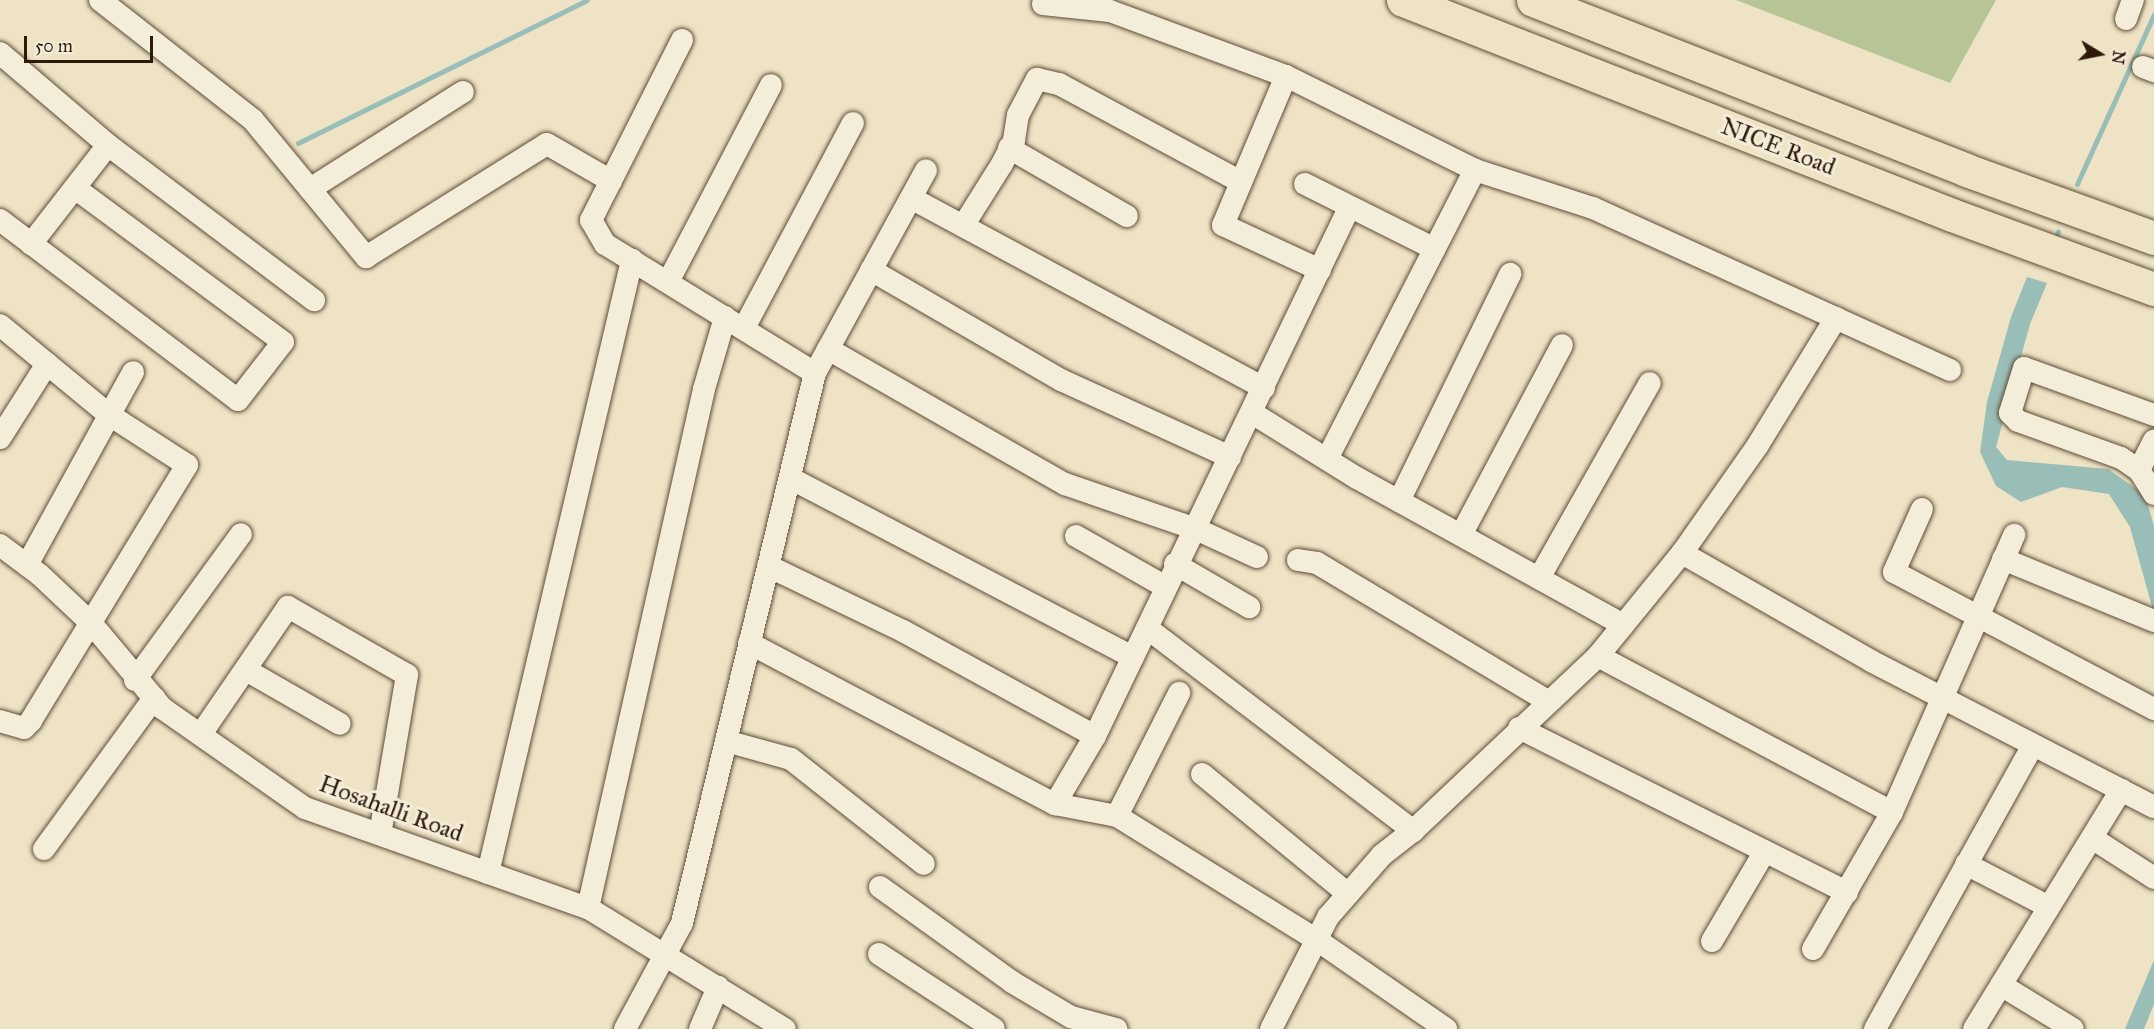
<!DOCTYPE html>
<style>
body{margin:0}
#map{position:relative;width:2154px;height:1029px;overflow:hidden;background:#eee3c4;font-family:"IM FELL Great Primer",serif}
div>[style]{position:absolute}
.green>*{inset:0;background:#b6c496}
.water>*{inset:0;background:#99beb7}
.stream>*{height:5px;margin:-2.5px;padding:0 2.5px;transform-origin:2.5px;border-radius:2.5px;background:#99beb7}
.roads{filter:drop-shadow(0 0 2px #5e4c39) drop-shadow(0 0 2px #5e4c39)}
.minor>*{height:22px;margin:-11px;padding:0 11px;transform-origin:11px;border-radius:11px;background:#f4edd9}
.highway>*{height:33px;margin:-16.5px;padding:0 16.5px;transform-origin:16.5px;border-radius:16.5px;background:#eee3c4}
span{translate:-50% -50%;white-space:nowrap;text-align:center;line-height:1.15;-webkit-text-stroke:6px #f4edd9;paint-order:stroke}
.street-label{font-size:24px;color:#2e1a0b}
.north{position:absolute;left:2070px;top:24px;width:60px;height:60px;-webkit-text-stroke:4px #f4edd9;paint-order:stroke;rotate:100deg;font-size:16px;font-weight:700;line-height:24px;text-align:center;color:#2e1a0b}
.north::after{content:'';display:block;margin:auto;width:21px;height:27px;background:#2e1a0b;clip-path:polygon(50% 0,100% 100%,50% 72%,0 100%)}
.scale{position:absolute;left:24px;top:36px;width:129px;height:27px;box-sizing:border-box;border:3px solid #2e1a0b;border-top:0;padding-left:8px;font-size:18px;line-height:21px;white-space:nowrap;color:#2e1a0b;-webkit-text-stroke:4px #f4edd9;paint-order:stroke}
</style>
<div id="map">
<div class="green">
<i style="clip-path:polygon(1736px 0,1996px 0,1950px 83px)"></i>
</div>
<div class="water">
<i style="clip-path:polygon(2027px 277px,2047px 283px,2030px 324px,1996px 447px,2007px 460px,2108px 469px,2145px 495px,2154px 526px,2154px 614px,2130px 527px,2109px 494px,2062px 487px,2021px 502px,1996px 486px,1980px 452px,1987px 402px,2011px 317px)"></i>
<i style="clip-path:polygon(2154px 960px,2154px 1004px,2144px 1029px,2125px 1029px)"></i>
</div>
<div class="stream">
<i style="left:298px;top:143px;width:322px;rotate:-26.3deg"></i>
<i style="left:2077px;top:184px;width:187px;rotate:-65.6deg"></i>
<i style="left:2055px;top:241px;width:10px;rotate:-73deg"></i>
</div>
<div class="roads">
<div class="minor">
<i style="left:100px;top:0;width:194px;rotate:38.1deg"></i>
<i style="left:253px;top:120px;width:178px;rotate:50.5deg"></i>
<i style="left:366px;top:257px;width:213px;rotate:-32deg"></i>
<i style="left:547px;top:144px;width:74px;rotate:30deg"></i>
<i style="left:1043px;top:4px;width:67px;rotate:6deg"></i>
<i style="left:1110px;top:11px;width:188px;rotate:20.3deg"></i>
<i style="left:1286px;top:76px;width:211px;rotate:26.4deg"></i>
<i style="left:1475px;top:170px;width:124px;rotate:17.9deg"></i>
<i style="left:1593px;top:208px;width:392px;rotate:24.4deg"></i>
<i style="left:2126px;top:19px;width:20px;rotate:-70deg"></i>
<i style="left:682px;top:40px;width:202px;rotate:116.8deg"></i>
<i style="left:591px;top:220px;width:28px;rotate:60deg"></i>
<i style="left:605px;top:244px;width:246px;rotate:31.6deg"></i>
<i style="left:0;top:53px;width:142px;rotate:40.4deg"></i>
<i style="left:108px;top:145px;width:258px;rotate:37deg"></i>
<i style="left:2143px;top:67px;width:12px;rotate:20deg"></i>
<i style="left:1286px;top:76px;width:162px;rotate:112.9deg"></i>
<i style="left:1223px;top:225px;width:107px;rotate:24.9deg"></i>
<i style="left:1009px;top:148px;width:136px;rotate:30deg"></i>
<i style="left:1305px;top:184px;width:145px;rotate:26.6deg"></i>
<i style="left:310px;top:189px;width:181px;rotate:-32.4deg"></i>
<i style="left:911px;top:198px;width:401px;rotate:28.3deg"></i>
<i style="left:0;top:220px;width:298px;rotate:37.1deg"></i>
<i style="left:238px;top:400px;width:73px;rotate:-52.2deg"></i>
<i style="left:283px;top:342px;width:259px;rotate:-143.5deg"></i>
<i style="left:963px;top:226px;width:73px;rotate:-57.8deg"></i>
<i style="left:1002px;top:164px;width:27px;rotate:-63deg"></i>
<i style="left:1014px;top:140px;width:25px;rotate:-81deg"></i>
<i style="left:1018px;top:115px;width:41px;rotate:-62.2deg"></i>
<i style="left:1037px;top:79px;width:23px;rotate:13deg"></i>
<i style="left:1059px;top:84px;width:207px;rotate:28.3deg"></i>
<i style="left:31px;top:244px;width:125px;rotate:-52.1deg"></i>
<i style="left:871px;top:270px;width:220px;rotate:30.1deg"></i>
<i style="left:1061px;top:380px;width:186px;rotate:24.5deg"></i>
<i style="left:668px;top:282px;width:222px;rotate:-62.4deg"></i>
<i style="left:1836px;top:318px;width:149px;rotate:121.6deg"></i>
<i style="left:1758px;top:445px;width:132px;rotate:125.1deg"></i>
<i style="left:1682px;top:553px;width:218px;rotate:29.7deg"></i>
<i style="left:1871px;top:661px;width:318px;rotate:27.3deg"></i>
<i style="left:0;top:325px;width:140px;rotate:39.5deg"></i>
<i style="left:108px;top:414px;width:94px;rotate:32.8deg"></i>
<i style="left:187px;top:465px;width:300px;rotate:121.4deg"></i>
<i style="left:31px;top:721px;width:10px;rotate:135deg"></i>
<i style="left:24px;top:728px;width:25px;rotate:-164deg"></i>
<i style="left:744px;top:328px;width:232px;rotate:-62deg"></i>
<i style="left:828px;top:349px;width:273px;rotate:29.7deg"></i>
<i style="left:1065px;top:484px;width:139px;rotate:19deg"></i>
<i style="left:1196px;top:529px;width:67px;rotate:24.7deg"></i>
<i style="left:1252px;top:413px;width:123px;rotate:31.8deg"></i>
<i style="left:1357px;top:478px;width:304px;rotate:28.9deg"></i>
<i style="left:2154px;top:415px;width:138px;rotate:-160.1deg"></i>
<i style="left:2024px;top:368px;width:47px;rotate:107.3deg"></i>
<i style="left:2010px;top:413px;width:11px;rotate:45deg"></i>
<i style="left:2018px;top:421px;width:109px;rotate:19.8deg"></i>
<i style="left:2121px;top:458px;width:22px;rotate:34deg"></i>
<i style="left:2139px;top:470px;width:28px;rotate:58deg"></i>
<i style="left:0;top:438px;width:88px;rotate:-57.6deg"></i>
<i style="left:1327px;top:459px;width:325px;rotate:-62.9deg"></i>
<i style="left:2139px;top:470px;width:33px;rotate:-63deg"></i>
<i style="left:790px;top:478px;width:387px;rotate:27.6deg"></i>
<i style="left:1399px;top:501px;width:253px;rotate:-63.9deg"></i>
<i style="left:1922px;top:509px;width:69px;rotate:114deg"></i>
<i style="left:1894px;top:572px;width:294px;rotate:27.8deg"></i>
<i style="left:1461px;top:535px;width:215px;rotate:-62deg"></i>
<i style="left:1076px;top:536px;width:101px;rotate:29.6deg"></i>
<i style="left:0;top:545px;width:50px;rotate:36.9deg"></i>
<i style="left:40px;top:575px;width:70px;rotate:43.3deg"></i>
<i style="left:91px;top:623px;width:111px;rotate:50.1deg"></i>
<i style="left:162px;top:708px;width:174px;rotate:35deg"></i>
<i style="left:305px;top:808px;width:300px;rotate:19.5deg"></i>
<i style="left:588px;top:908px;width:231px;rotate:31.6deg"></i>
<i style="left:2003px;top:559px;width:163px;rotate:22.3deg"></i>
<i style="left:1298px;top:560px;width:19px;rotate:9deg"></i>
<i style="left:1317px;top:563px;width:269px;rotate:30.9deg"></i>
<i style="left:1175px;top:564px;width:86px;rotate:30.2deg"></i>
<i style="left:27px;top:565px;width:220px;rotate:-61.2deg"></i>
<i style="left:768px;top:566px;width:150px;rotate:25.7deg"></i>
<i style="left:903px;top:631px;width:219px;rotate:28.7deg"></i>
<i style="left:1539px;top:578px;width:224px;rotate:-60.4deg"></i>
<i style="left:1147px;top:628px;width:335px;rotate:37.3deg"></i>
<i style="left:749px;top:643px;width:346px;rotate:27.8deg"></i>
<i style="left:1055px;top:804px;width:79px;rotate:-59.5deg"></i>
<i style="left:1095px;top:736px;width:586px;rotate:-64.31deg"></i>
<i style="left:1598px;top:656px;width:333px;rotate:28deg"></i>
<i style="left:246px;top:670px;width:108px;rotate:29.9deg"></i>
<i style="left:135px;top:680px;width:180px;rotate:-54deg"></i>
<i style="left:1519px;top:728px;width:367px;rotate:26.6deg"></i>
<i style="left:201px;top:734px;width:154px;rotate:-55.6deg"></i>
<i style="left:288px;top:607px;width:137px;rotate:29.7deg"></i>
<i style="left:407px;top:675px;width:161px;rotate:99.6deg"></i>
<i style="left:726px;top:741px;width:67px;rotate:15.5deg"></i>
<i style="left:791px;top:759px;width:169px;rotate:38.3deg"></i>
<i style="left:1202px;top:774px;width:189px;rotate:39.4deg"></i>
<i style="left:1055px;top:804px;width:63px;rotate:11deg"></i>
<i style="left:1117px;top:816px;width:235px;rotate:31.8deg"></i>
<i style="left:1317px;top:940px;width:157px;rotate:34.6deg"></i>
<i style="left:1117px;top:816px;width:138px;rotate:-63.2deg"></i>
<i style="left:2092px;top:838px;width:74px;rotate:32.8deg"></i>
<i style="left:44px;top:849px;width:187px;rotate:-53.9deg"></i>
<i style="left:1966px;top:864px;width:93px;rotate:27.4deg"></i>
<i style="left:488px;top:873px;width:630px;rotate:-76.78deg"></i>
<i style="left:880px;top:887px;width:163px;rotate:35.7deg"></i>
<i style="left:1012px;top:982px;width:69px;rotate:30.7deg"></i>
<i style="left:1071px;top:1017px;width:47px;rotate:14.9deg"></i>
<i style="left:588px;top:908px;width:532px;rotate:-77.4deg"></i>
<i style="left:704px;top:389px;width:75px;rotate:-73.7deg"></i>
<i style="left:1712px;top:941px;width:104px;rotate:-59.5deg"></i>
<i style="left:1813px;top:949px;width:158px;rotate:-60deg"></i>
<i style="left:1892px;top:812px;width:303px;rotate:-66.2deg"></i>
<i style="left:879px;top:954px;width:137px;rotate:33.1deg"></i>
<i style="left:2001px;top:985px;width:84px;rotate:31.4deg"></i>
<i style="left:625px;top:1029px;width:120px;rotate:-61.7deg"></i>
<i style="left:682px;top:923px;width:566px;rotate:-76.41deg"></i>
<i style="left:815px;top:373px;width:231px;rotate:-61.3deg"></i>
<i style="left:700px;top:1029px;width:46px;rotate:-66.8deg"></i>
<i style="left:1271px;top:1029px;width:126px;rotate:-63deg"></i>
<i style="left:1328px;top:917px;width:82px;rotate:-48.9deg"></i>
<i style="left:1382px;top:855px;width:39px;rotate:-38deg"></i>
<i style="left:1413px;top:831px;width:255px;rotate:-43.4deg"></i>
<i style="left:1598px;top:656px;width:133px;rotate:-50.8deg"></i>
<i style="left:1875px;top:1029px;width:325px;rotate:-60.9deg"></i>
<i style="left:1974px;top:1029px;width:281px;rotate:-58.4deg"></i>
</div>
<div class="highway">
<i style="left:1403px;top:0;width:590px;rotate:21.39deg"></i>
<i style="left:1952px;top:215px;width:215px;rotate:20.1deg"></i>
<i style="left:1533px;top:0;width:465px;rotate:21.4deg"></i>
<i style="left:1966px;top:170px;width:200px;rotate:19.9deg"></i>
</div>
</div>
<div class="street-label">
<span style="left:1778px;top:147px;rotate:21deg">NICE Road</span>
<span style="left:391px;top:809px;rotate:20deg">Hosahalli Road</span>
</div>
<div class="north">N</div>
<div class="scale">50 m</div>
</div>
